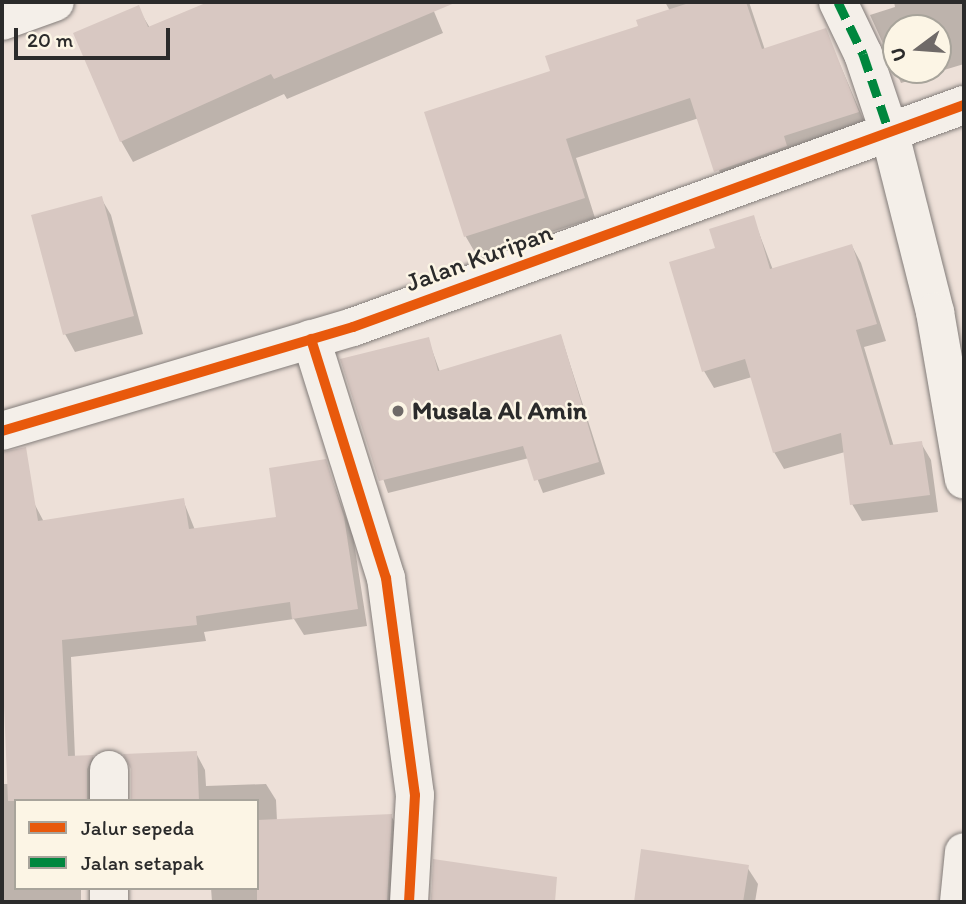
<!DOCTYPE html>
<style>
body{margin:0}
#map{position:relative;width:966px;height:904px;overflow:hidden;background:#ede0d8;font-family:Itim,sans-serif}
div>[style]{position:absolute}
.shadow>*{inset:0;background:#0003}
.building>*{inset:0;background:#d8c8c2}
.roads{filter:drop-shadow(0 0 2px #827c79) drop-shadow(0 0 2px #827c79)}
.street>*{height:38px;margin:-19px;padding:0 19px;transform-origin:19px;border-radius:19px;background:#f4efe9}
.quiet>*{height:9px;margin-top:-4.5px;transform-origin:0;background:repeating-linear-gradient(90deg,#00873e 0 18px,transparent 0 27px)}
.cycleway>*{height:10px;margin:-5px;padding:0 5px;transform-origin:5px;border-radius:5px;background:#e8590c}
.dots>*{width:19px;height:19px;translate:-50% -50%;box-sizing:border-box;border:4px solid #fcf5e5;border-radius:50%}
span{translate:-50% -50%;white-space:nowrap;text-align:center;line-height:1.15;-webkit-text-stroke:5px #fcf5e5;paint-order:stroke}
.street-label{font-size:26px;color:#2b2b2b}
.poi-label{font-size:26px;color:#2b2b2b;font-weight:700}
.left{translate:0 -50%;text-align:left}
.frame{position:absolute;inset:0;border:4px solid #2b2b2b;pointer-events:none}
.legend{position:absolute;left:14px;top:799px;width:245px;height:91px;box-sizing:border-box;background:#fcf5e5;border:2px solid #a8a49b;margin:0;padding:9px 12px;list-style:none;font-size:21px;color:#2b2b2b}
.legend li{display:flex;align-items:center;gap:14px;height:35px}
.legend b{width:35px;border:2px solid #a8a49b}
.north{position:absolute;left:882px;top:14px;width:70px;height:70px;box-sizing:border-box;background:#fcf5e5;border:2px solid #a8a49b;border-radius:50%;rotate:254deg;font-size:19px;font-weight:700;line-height:28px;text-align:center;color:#2b2b2b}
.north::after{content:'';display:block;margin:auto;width:24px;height:32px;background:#6f6a68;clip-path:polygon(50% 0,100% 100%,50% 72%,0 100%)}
.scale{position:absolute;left:14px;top:28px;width:156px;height:32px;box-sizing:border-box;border:4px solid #2b2b2b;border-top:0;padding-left:9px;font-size:21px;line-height:24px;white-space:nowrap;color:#2b2b2b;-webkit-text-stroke:5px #fcf5e5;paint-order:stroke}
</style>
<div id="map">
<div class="shadow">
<i style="clip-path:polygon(213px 2px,430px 2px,443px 33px,287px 99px,284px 94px,133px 162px,121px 141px,138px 8px,150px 28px)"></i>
<i style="clip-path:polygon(665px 2px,749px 2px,765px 50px,825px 30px,869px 132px,727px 191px,699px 118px,576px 158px,595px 218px,477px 256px,466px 237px,426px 113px,552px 72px,670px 11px)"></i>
<i style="clip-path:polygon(evenodd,894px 2px,964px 2px,964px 64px,901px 83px,870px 15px,895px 7px,894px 2px,896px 28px,938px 28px,938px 70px,896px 70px,896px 28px)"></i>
<i style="clip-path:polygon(101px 198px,111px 215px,143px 334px,75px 352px,65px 334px)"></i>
<i style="clip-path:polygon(753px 217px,773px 270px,852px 246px,861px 263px,886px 341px,864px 347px,894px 447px,921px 443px,931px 460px,938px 512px,862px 521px,852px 504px,845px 452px,784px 469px,774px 452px,752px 377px,714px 388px,704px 371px,717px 249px)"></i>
<i style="clip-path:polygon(561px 336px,605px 474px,543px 493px,529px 458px,388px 493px,342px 360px,428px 339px,440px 372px)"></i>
<i style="clip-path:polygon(325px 461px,353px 536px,367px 626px,304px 635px,294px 619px,204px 632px,206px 641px,71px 657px,75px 757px,93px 757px,102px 773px,97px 801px,16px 801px,16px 888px,81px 888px,81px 902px,2px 902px,2px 784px,9px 784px,2px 507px,34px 503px,44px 522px,183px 500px,195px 530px,278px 518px)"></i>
<i style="clip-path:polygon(196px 753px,205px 770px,206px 786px,266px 784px,276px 800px,277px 821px,391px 816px,401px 832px,397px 902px,212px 902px,211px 888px,257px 888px,257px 801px,131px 801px,133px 770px)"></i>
<i style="clip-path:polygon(643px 851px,747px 867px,758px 884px,755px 902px,635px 902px)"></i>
<i style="clip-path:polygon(435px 861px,545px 899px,547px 902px,431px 902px)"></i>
</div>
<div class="building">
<i style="clip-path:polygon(208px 2px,457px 2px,274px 79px,271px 74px,120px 142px,73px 33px,139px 5px,148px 27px)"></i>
<i style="clip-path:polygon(692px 2px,746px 2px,762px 49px,826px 28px,859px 112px,784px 136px,787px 146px,714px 172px,690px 98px,566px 139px,585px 198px,464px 237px,424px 112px,550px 71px,545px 56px,638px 26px,636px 20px)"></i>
<i style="clip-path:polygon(102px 196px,134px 316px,63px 335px,31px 215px)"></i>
<i style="clip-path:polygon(754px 215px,770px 269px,852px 244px,877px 324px,856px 330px,890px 445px,922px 441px,930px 495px,850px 505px,841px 433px,773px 453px,745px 359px,702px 372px,669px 262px,715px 248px,709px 229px)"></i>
<i style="clip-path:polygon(561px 334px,599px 462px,534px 481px,523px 446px,379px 481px,340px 359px,429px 337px,438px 371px)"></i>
<i style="clip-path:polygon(26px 447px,38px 521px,184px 498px,189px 529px,276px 517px,269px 468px,326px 459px,344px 517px,358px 609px,292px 619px,290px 602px,196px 616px,197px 625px,62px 640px,68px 756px,94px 755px,87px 769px,87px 801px,8px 801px,2px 659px,2px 452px)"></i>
<i style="clip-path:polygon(197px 751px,199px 801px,131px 801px,131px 769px,123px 754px)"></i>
<i style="clip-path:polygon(392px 814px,387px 902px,257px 902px,257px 820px)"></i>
<i style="clip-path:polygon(641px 849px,749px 865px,743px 902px,634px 902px)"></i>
<i style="clip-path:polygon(433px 859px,557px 877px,555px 902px,431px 902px)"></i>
</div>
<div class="roads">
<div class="street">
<i style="left:838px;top:2px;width:58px;rotate:64.3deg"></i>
<i style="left:863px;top:54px;width:84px;rotate:71.4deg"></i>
<i style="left:890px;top:134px;width:184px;rotate:75.8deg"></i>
<i style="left:935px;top:312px;width:170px;rotate:80.2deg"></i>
<i style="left:2px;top:21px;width:56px;rotate:-19.7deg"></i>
<i style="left:311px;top:339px;width:250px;rotate:72.6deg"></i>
<i style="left:386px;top:578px;width:219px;rotate:82.4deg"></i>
<i style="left:415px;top:795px;width:107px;rotate:93.2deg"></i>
<i style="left:2px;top:431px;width:366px;rotate:-16.5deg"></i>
<i style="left:353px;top:327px;width:650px;rotate:-19.97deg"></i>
<i style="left:109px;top:801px;width:31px;rotate:-90deg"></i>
<i style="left:109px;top:902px;width:14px;rotate:-90deg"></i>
<i style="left:959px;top:902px;width:50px;rotate:-84.3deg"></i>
</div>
</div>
<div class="quiet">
<i style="left:838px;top:2px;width:58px;rotate:64.3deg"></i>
<i style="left:863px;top:54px;width:84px;rotate:71.4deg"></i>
</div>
<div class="cycleway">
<i style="left:311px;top:339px;width:250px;rotate:72.6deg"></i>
<i style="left:386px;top:578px;width:219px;rotate:82.4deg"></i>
<i style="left:415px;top:795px;width:107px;rotate:93.2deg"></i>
<i style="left:2px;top:431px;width:366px;rotate:-16.5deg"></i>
<i style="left:353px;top:327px;width:650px;rotate:-19.97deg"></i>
</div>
<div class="dots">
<i style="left:398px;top:411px;background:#6f6a68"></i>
</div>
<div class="street-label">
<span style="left:479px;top:258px;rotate:-20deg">Jalan Kuripan</span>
</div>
<div class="poi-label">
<span class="left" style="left:412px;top:411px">Musala Al Amin</span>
</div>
<div class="frame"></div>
<ul class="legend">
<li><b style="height:9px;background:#e8590c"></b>Jalur sepeda</li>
<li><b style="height:9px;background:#00873e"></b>Jalan setapak</li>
</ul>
<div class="north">U</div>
<div class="scale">20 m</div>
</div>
